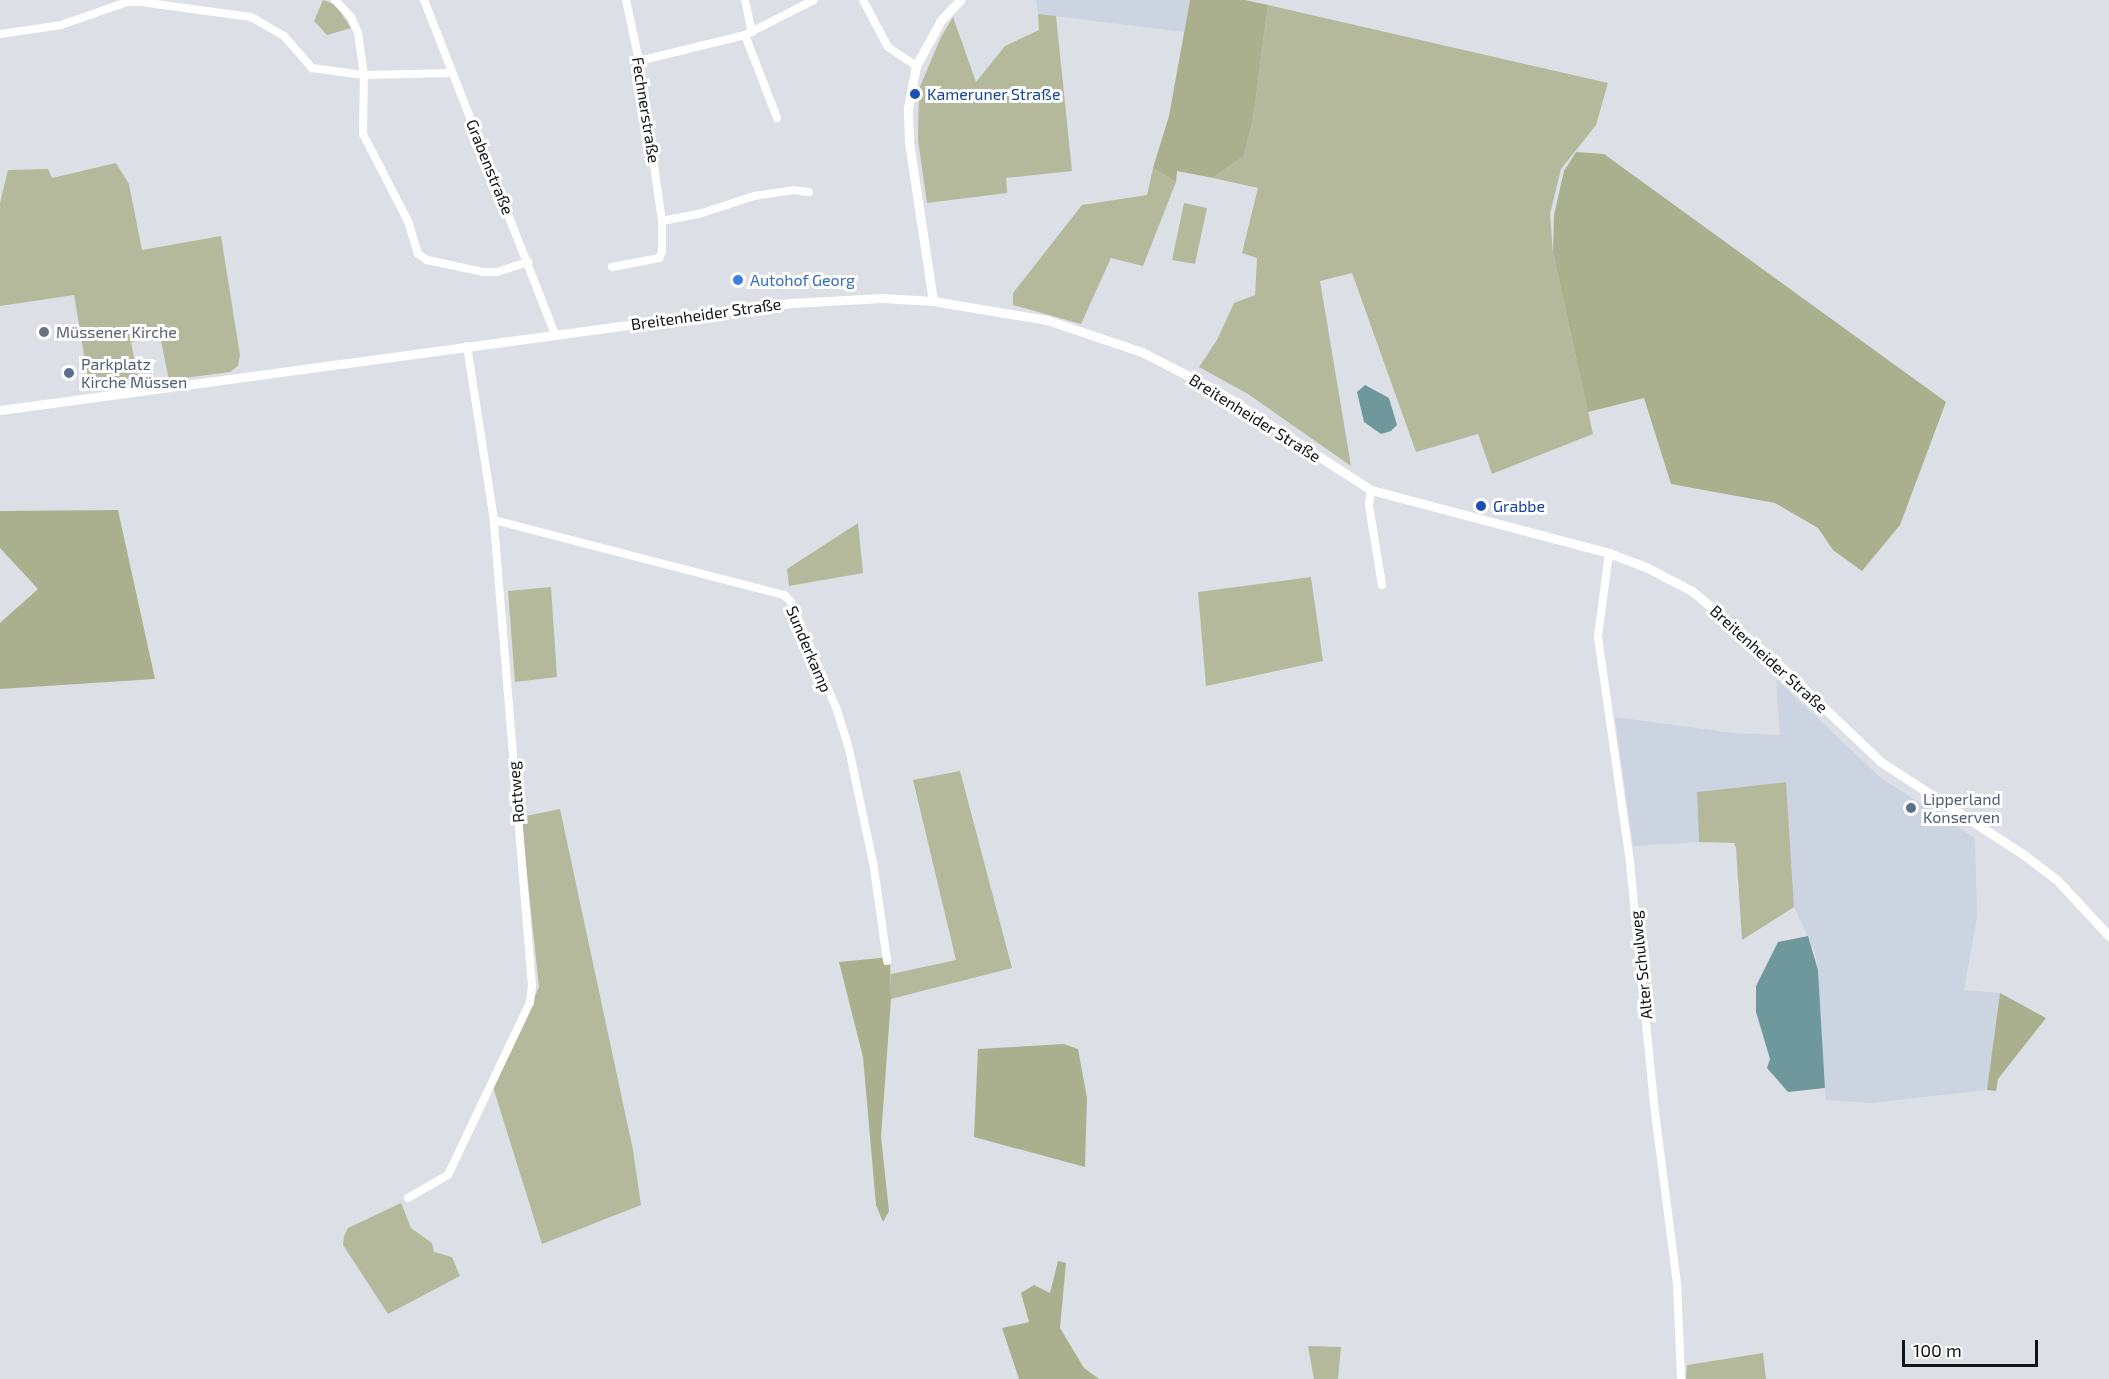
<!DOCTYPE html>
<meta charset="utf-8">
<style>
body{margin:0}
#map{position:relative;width:2109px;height:1379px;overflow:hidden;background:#dce0e6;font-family:"Exo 2",sans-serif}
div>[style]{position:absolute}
.built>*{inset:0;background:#cbd4e0}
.green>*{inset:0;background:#b5b99c}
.forest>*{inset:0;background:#aaaf8e}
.water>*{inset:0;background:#6e989c}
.minor>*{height:8px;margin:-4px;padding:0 4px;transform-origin:4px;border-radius:4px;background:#fff}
.tertiary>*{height:9px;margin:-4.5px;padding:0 4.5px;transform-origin:4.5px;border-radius:4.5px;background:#fff}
.dots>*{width:16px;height:16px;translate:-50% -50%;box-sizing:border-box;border:3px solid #fff;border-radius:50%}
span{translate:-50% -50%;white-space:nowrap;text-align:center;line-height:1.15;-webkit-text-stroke:6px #fff;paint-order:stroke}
.transit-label{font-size:16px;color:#164399}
.left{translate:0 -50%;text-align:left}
.street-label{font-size:16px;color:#101214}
.shop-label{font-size:16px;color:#366cbe}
.worship-label{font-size:16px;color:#5b616d}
.service-label{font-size:16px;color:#4e5e75}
.scale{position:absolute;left:1902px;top:1340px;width:136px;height:27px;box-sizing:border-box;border:3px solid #101214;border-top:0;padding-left:8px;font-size:18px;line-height:21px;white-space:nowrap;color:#101214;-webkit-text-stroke:4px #fff;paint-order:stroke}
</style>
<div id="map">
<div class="built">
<i style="clip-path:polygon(1036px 0,1190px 0,1184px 32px,1038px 14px)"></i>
<i style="clip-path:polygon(1776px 679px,1881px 778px,1975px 838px,1977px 917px,1964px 990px,2000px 993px,1987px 1090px,1871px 1103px,1826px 1100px,1818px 970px,1815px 952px,1794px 907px,1786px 782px,1697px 792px,1699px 842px,1633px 846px,1615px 717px,1733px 733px,1780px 735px)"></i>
</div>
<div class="green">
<i style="clip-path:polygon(323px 0,336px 5px,351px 28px,327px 35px,314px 21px)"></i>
<i style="clip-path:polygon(1268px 5px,1608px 83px,1596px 125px,1561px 169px,1550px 214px,1553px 253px,1593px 434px,1492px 474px,1478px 434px,1416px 452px,1352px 273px,1320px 281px,1351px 466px,1248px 394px,1199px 367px,1217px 340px,1234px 303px,1255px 295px,1257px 258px,1242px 253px,1258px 188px,1213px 178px,1244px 156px,1253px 120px)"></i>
<i style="clip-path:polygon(1038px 14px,1056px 16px,1072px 171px,1006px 178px,1007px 193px,927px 203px,918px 140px,919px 89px,941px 37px,953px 17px,976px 82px,1005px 46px,1039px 30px)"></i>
<i style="clip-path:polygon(116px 163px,129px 184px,142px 250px,221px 236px,240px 355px,238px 366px,230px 372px,169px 380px,160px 336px,131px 342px,139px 383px,90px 391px,74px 295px,0 306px,0 203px,8px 170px,48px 169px,52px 178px)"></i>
<i style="clip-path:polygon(1153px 168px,1176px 182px,1143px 266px,1111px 258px,1081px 324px,1013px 305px,1013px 293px,1082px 205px,1147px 195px)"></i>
<i style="clip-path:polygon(1184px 203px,1207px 208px,1195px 264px,1172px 260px)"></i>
<i style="clip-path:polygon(858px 523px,863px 573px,789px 586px,787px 569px)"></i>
<i style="clip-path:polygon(1311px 577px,1323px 661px,1206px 686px,1198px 592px)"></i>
<i style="clip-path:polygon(551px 587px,557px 677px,515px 682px,508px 591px)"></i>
<i style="clip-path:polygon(960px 771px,1012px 968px,891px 999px,891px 974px,956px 960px,913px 780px)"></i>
<i style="clip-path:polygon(1786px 782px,1794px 907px,1742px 940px,1736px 848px,1734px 843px,1699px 842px,1697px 792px)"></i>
<i style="clip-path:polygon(560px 809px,633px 1150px,641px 1205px,542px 1244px,493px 1087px,539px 987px,521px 817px)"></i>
<i style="clip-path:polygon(401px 1203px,411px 1228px,432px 1243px,434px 1252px,452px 1257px,460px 1276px,388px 1314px,343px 1245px,344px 1236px,348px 1228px)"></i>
<i style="clip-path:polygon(1308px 1346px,1341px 1347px,1338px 1379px,1314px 1379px)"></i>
<i style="clip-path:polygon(1763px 1353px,1766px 1379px,1686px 1379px,1687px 1365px)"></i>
</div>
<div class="forest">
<i style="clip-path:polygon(1190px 0,1245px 0,1268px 5px,1253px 120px,1244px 156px,1213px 178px,1177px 171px,1176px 182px,1153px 168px,1169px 116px)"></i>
<i style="clip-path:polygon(1576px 152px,1604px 154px,1946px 402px,1900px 525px,1862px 571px,1833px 550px,1818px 528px,1775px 503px,1671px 484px,1644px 398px,1588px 412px,1553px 253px,1554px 215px,1564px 171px)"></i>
<i style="clip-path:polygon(118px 510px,155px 679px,0 689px,0 623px,38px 589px,0 548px,0 511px)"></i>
<i style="clip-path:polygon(890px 957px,891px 999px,881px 1137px,889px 1211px,883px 1222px,876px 1205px,863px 1057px,839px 962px)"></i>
<i style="clip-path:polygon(2000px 993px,2046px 1018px,1998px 1079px,1996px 1091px,1987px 1090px)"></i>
<i style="clip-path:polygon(1064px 1044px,1078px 1049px,1087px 1098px,1085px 1167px,974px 1137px,978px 1049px)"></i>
<i style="clip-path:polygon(1058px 1261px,1066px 1263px,1060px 1328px,1084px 1368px,1099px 1379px,1019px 1379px,1002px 1328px,1029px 1322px,1021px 1293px,1034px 1285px,1050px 1293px)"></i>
</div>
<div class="water">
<i style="clip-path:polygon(1365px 385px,1389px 398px,1397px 425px,1391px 431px,1381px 434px,1364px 422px,1357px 392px)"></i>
<i style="clip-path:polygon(1808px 936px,1818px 970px,1825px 1088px,1788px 1092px,1767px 1068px,1770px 1059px,1756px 1012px,1756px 986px,1778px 942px)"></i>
</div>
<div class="minor">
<i style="left:335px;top:0;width:23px;rotate:47deg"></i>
<i style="left:351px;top:17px;width:17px;rotate:66deg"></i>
<i style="left:358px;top:33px;width:42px;rotate:81.9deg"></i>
<i style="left:364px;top:75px;width:59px;rotate:91deg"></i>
<i style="left:363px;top:134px;width:98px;rotate:62.7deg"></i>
<i style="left:408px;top:221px;width:34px;rotate:73deg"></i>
<i style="left:418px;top:254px;width:11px;rotate:34deg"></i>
<i style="left:427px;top:260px;width:57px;rotate:12.1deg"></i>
<i style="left:483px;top:272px;width:14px"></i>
<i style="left:497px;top:272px;width:33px;rotate:-18deg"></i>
<i style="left:424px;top:0;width:359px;rotate:68.6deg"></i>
<i style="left:745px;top:0;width:33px;rotate:78deg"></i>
<i style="left:863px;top:0;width:53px;rotate:62deg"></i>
<i style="left:888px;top:47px;width:34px;rotate:34deg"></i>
<i style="left:0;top:34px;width:62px;rotate:-8.4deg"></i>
<i style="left:61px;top:25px;width:70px;rotate:-19.2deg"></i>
<i style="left:127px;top:2px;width:14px"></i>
<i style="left:141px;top:2px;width:111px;rotate:7.8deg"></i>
<i style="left:251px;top:17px;width:38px;rotate:30deg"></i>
<i style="left:284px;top:36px;width:43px;rotate:48.8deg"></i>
<i style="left:312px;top:68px;width:52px;rotate:7.7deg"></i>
<i style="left:364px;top:75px;width:88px;rotate:-1.3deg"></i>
<i style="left:745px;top:35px;width:89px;rotate:68.9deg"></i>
<i style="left:639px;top:61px;width:109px;rotate:-13.8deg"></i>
<i style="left:745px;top:35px;width:77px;rotate:-26.9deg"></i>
<i style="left:662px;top:221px;width:38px;rotate:-11deg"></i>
<i style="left:699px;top:214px;width:58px;rotate:-18.1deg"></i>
<i style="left:754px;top:196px;width:40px;rotate:-8.5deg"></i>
<i style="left:794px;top:190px;width:15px;rotate:8deg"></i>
<i style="left:612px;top:267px;width:48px;rotate:-10.8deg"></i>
<i style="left:659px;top:258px;width:7px;rotate:-63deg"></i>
<i style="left:662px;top:252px;width:31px;rotate:-90deg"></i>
<i style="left:662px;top:221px;width:162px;rotate:-98.2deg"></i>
<i style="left:639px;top:61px;width:62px;rotate:-102deg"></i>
<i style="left:1371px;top:490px;width:15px;rotate:98deg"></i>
<i style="left:1369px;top:505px;width:81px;rotate:80.8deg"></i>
<i style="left:494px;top:520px;width:300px;rotate:14.5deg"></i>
<i style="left:784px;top:595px;width:10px;rotate:45deg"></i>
<i style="left:791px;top:602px;width:117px;rotate:66.9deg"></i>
<i style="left:837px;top:710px;width:41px;rotate:72.9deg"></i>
<i style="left:849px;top:749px;width:122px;rotate:78.1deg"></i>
<i style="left:874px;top:868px;width:94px;rotate:82deg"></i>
<i style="left:1609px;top:553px;width:85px;rotate:97.5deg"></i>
<i style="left:1598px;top:637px;width:228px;rotate:81.9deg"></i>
<i style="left:1630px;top:863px;width:250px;rotate:84.3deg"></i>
<i style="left:1655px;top:1112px;width:172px;rotate:82.7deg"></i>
<i style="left:1677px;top:1283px;width:96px;rotate:87.6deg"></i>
<i style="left:408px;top:1198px;width:46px;rotate:-29.9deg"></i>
<i style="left:448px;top:1175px;width:191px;rotate:-64.6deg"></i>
<i style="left:530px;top:1002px;width:16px;rotate:-83deg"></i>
<i style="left:532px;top:986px;width:468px;rotate:-94.7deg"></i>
<i style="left:494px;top:520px;width:176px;rotate:-98.8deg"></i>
</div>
<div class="tertiary">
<i style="left:933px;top:301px;width:161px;rotate:-98.6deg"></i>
<i style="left:909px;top:142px;width:34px;rotate:-92deg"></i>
<i style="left:908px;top:108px;width:43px;rotate:-79.2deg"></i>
<i style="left:916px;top:66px;width:52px;rotate:-61.5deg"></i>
<i style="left:941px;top:20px;width:28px;rotate:-46deg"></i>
<i style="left:0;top:410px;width:798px;rotate:-7.7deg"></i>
<i style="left:791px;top:303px;width:91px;rotate:-3.1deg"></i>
<i style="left:882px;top:298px;width:51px;rotate:3.4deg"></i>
<i style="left:933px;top:301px;width:116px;rotate:9.5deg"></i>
<i style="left:1047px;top:320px;width:100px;rotate:18.6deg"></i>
<i style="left:1142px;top:352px;width:83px;rotate:27.2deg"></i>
<i style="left:1216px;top:390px;width:184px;rotate:32.8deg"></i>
<i style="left:1371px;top:490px;width:246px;rotate:14.8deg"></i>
<i style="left:1609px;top:553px;width:42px;rotate:21deg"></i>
<i style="left:1648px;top:568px;width:50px;rotate:27.6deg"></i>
<i style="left:1692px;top:591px;width:109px;rotate:40.1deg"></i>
<i style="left:1775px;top:661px;width:146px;rotate:43.6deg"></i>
<i style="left:1881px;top:762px;width:171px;rotate:33deg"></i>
<i style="left:2024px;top:855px;width:41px;rotate:37.1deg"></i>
<i style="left:2057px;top:880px;width:76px;rotate:47.1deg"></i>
</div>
<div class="dots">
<i style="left:915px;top:94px;background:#1a4fb4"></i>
<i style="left:738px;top:280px;background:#3f7fe0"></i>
<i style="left:44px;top:332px;background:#6b7280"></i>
<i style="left:69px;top:373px;background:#5c6f8a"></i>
<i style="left:1481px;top:506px;background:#1a4fb4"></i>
<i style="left:1911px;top:808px;background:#5c6f8a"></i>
</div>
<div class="transit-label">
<span class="left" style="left:927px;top:94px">Kameruner Straße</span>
<span class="left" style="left:1493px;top:506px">Grabbe</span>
</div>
<div class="street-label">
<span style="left:646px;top:110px;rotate:81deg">Fechnerstraße</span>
<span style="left:490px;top:167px;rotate:68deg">Grabenstraße</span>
<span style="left:706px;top:314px;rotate:-8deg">Breitenheider Straße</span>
<span style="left:1255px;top:418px;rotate:32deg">Breitenheider Straße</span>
<span style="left:809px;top:649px;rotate:67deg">Sunderkamp</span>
<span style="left:1769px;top:659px;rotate:42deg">Breitenheider Straße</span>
<span style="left:516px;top:792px;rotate:-95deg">Rottweg</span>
<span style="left:1641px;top:965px;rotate:-96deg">Alter Schulweg</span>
</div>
<div class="shop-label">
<span class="left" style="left:750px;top:280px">Autohof Georg</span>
</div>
<div class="worship-label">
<span class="left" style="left:56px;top:332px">Müssener Kirche</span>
</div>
<div class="service-label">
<span class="left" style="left:81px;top:373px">Parkplatz<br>Kirche Müssen</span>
<span class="left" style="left:1923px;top:808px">Lipperland<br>Konserven</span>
</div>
<div class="scale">100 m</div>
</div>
